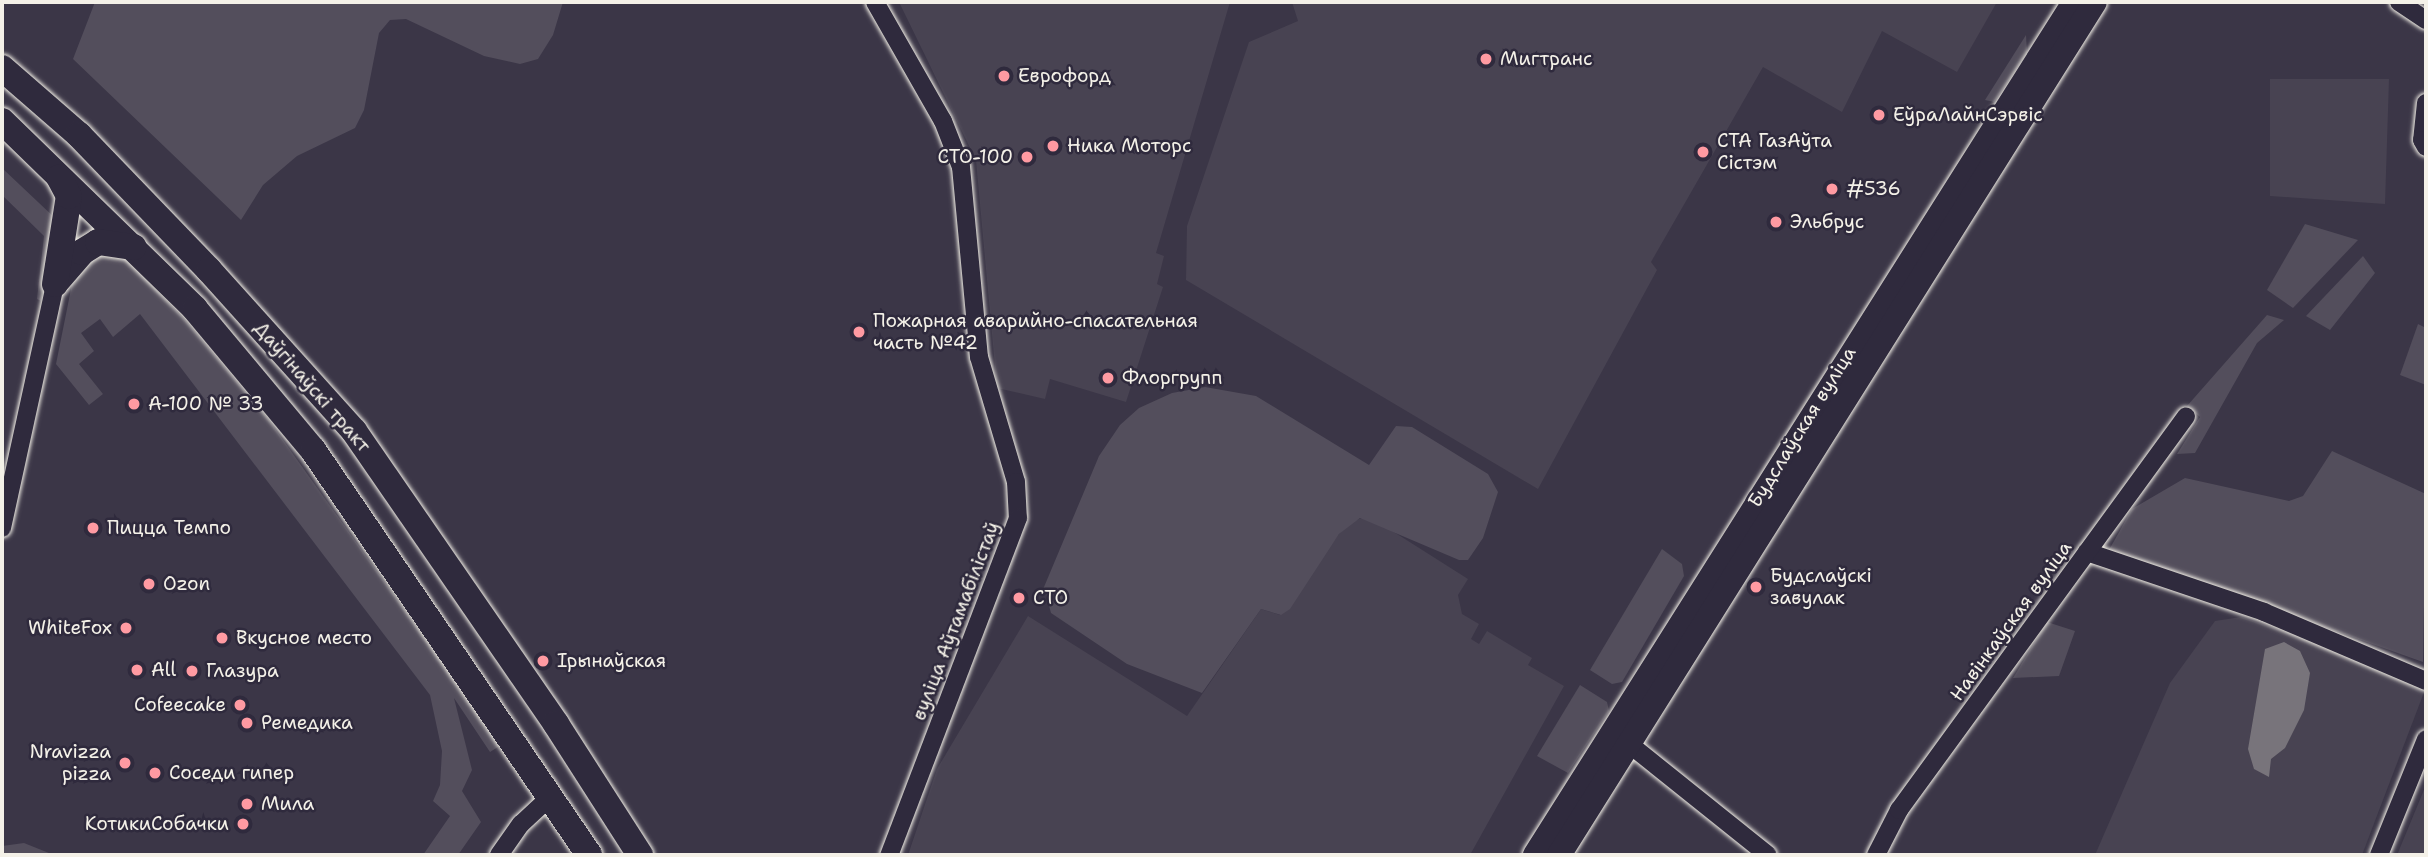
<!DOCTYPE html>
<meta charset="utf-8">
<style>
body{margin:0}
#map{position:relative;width:2428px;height:857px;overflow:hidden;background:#3b3647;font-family:"Shantell Sans",sans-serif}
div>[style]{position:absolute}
.built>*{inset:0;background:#484352}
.green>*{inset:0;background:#534e5c}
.water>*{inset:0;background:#78747b}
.roads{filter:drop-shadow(0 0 2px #f4f1e8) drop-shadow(0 0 2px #f4f1e8)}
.street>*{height:18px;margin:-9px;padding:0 9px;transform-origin:9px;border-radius:9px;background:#2f2a3d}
.secondary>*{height:24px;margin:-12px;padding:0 12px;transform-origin:12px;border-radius:12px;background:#2f2a3d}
.primary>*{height:26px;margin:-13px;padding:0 13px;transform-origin:13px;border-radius:13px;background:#2f2a3d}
.dots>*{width:19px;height:19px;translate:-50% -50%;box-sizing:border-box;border:4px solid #2f2a3d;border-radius:50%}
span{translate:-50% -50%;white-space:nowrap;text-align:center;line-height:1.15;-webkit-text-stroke:5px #2f2a3d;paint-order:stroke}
.poi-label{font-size:19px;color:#f4f1e8}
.left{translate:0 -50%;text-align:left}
.right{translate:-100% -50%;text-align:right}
.street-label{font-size:19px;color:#f4f1e8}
.frame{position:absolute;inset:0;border:4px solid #f4f1e8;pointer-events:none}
</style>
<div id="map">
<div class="built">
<i style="clip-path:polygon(899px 2px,1230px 2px,1156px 253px,1164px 256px,1157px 284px,1163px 287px,1126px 402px,1050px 379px,1045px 399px,997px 388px,976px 160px)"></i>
<i style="clip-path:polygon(1292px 2px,1997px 2px,1957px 72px,1882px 31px,1842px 112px,1763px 67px,1651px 262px,1657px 270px,1538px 489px,1186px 280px,1187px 226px,1249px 42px,1298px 21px)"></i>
<i style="clip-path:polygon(2270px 79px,2389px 79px,2385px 204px,2270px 196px)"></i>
<i style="clip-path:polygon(1362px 518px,1386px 527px,1468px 579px,1458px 595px,1462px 614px,1479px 624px,1471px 639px,1479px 644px,1487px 631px,1532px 658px,1528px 665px,1564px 686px,1470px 855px,908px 855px,937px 769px,1028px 616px,1187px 716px,1261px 609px,1280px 615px,1339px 534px,1350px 522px)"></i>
<i style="clip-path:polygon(2241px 617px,2316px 642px,2426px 687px,2362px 855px,2095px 855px,2170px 683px,2215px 621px)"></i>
<i style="clip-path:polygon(2426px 785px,2426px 855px,2397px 855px)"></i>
</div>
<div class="green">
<i style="clip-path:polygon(95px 2px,563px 2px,553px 35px,538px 59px,520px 64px,484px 56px,406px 19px,390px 20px,379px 33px,364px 110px,355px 128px,297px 156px,263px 185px,241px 220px,73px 59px)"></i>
<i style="clip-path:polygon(2026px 35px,2027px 53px,1994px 102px,1985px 100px)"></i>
<i style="clip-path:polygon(2px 168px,56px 219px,41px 301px,37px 299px,44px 236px,2px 195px)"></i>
<i style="clip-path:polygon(2305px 224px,2358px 240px,2293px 308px,2267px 290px)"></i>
<i style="clip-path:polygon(116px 249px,185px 320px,268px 419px,501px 745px,490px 752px,454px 698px,472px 770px,462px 791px,481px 822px,458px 855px,423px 855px,450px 816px,433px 801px,440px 785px,442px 751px,430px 695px,140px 314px,113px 337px,100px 319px,81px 333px,94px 351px,79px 364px,103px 394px,89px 405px,56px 364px,76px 264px)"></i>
<i style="clip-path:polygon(2363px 256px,2375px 273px,2330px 330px,2306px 316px)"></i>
<i style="clip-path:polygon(2267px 315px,2284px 320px,2257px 343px,2195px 453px,2177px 454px,2200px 417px,2187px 406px)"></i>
<i style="clip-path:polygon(2418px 324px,2426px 328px,2426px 385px,2400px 375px)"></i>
<i style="clip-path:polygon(1205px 387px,1256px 396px,1369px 465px,1396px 426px,1412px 427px,1488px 474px,1498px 492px,1483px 538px,1468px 560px,1459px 560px,1360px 518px,1339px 534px,1290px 609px,1281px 615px,1261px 609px,1202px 693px,1127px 664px,1051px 613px,1044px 587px,1099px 456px,1120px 425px,1139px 408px,1172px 393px)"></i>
<i style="clip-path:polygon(2332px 451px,2426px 494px,2423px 662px,2109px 550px,2132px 509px,2185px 478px,2289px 501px,2303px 496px)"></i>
<i style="clip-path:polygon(1662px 549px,1682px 564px,1684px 576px,1622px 682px,1612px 684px,1590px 670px)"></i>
<i style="clip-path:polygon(2047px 622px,2075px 631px,2059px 676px,2013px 678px)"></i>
<i style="clip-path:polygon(1580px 685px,1607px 702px,1609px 711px,1568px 773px,1537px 756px)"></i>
<i style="clip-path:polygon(24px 843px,54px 855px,2px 855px,2px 846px)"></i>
</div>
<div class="water">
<i style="clip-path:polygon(2284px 642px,2300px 651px,2310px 673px,2304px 710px,2285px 748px,2271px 759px,2269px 777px,2254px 769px,2248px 749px,2265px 649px)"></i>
</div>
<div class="roads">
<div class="street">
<i style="left:875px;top:2px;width:137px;rotate:60.3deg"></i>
<i style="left:943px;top:121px;width:49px;rotate:68.6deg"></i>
<i style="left:961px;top:167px;width:191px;rotate:84.6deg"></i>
<i style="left:979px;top:357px;width:130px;rotate:73.5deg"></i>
<i style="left:1016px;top:482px;width:36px;rotate:87deg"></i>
<i style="left:1018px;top:518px;width:361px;rotate:110.9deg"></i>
<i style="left:2399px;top:2px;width:32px;rotate:34deg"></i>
<i style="left:2426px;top:103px;width:37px;rotate:96deg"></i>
<i style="left:2422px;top:140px;width:8px;rotate:60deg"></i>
<i style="left:2px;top:528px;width:250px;rotate:-77.7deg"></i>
<i style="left:2087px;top:552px;width:187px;rotate:18.7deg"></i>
<i style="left:2264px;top:612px;width:176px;rotate:23.1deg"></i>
<i style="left:1628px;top:743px;width:179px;rotate:38.7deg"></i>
<i style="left:499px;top:855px;width:38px;rotate:-55deg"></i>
<i style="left:521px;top:824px;width:40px;rotate:-43deg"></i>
<i style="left:1876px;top:855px;width:51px;rotate:-62.9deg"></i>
<i style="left:1899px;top:810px;width:487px;rotate:-53.9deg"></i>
<i style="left:2379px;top:855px;width:125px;rotate:-67.9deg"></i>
</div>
<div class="secondary">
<i style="left:1535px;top:855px;width:1009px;rotate:-57.71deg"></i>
<i style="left:1559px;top:855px;width:1007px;rotate:-57.86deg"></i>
</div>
<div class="primary">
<i style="left:2px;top:68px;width:102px;rotate:41deg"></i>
<i style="left:79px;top:135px;width:187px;rotate:46.1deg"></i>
<i style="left:209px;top:270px;width:217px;rotate:48deg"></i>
<i style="left:354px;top:431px;width:356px;rotate:55.4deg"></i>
<i style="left:556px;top:724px;width:156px;rotate:57.3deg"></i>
<i style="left:2px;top:121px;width:269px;rotate:44.2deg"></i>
<i style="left:195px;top:309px;width:184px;rotate:50.1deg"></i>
<i style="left:313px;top:450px;width:490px;rotate:55.7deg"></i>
<i style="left:58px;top:280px;width:37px;rotate:-49deg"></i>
<i style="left:82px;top:252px;width:19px;rotate:-32deg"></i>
<i style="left:98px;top:242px;width:36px;rotate:8deg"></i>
<i style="left:55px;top:284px;width:89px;rotate:-81deg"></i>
<i style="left:69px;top:196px;width:21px;rotate:-118deg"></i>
</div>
</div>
<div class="dots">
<i style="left:1486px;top:59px;background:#ff9aa2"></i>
<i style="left:1004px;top:76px;background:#ff9aa2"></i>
<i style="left:1879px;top:115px;background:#ff9aa2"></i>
<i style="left:1053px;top:146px;background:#ff9aa2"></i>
<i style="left:1703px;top:152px;background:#ff9aa2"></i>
<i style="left:1027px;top:157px;background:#ff9aa2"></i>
<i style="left:1832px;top:189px;background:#ff9aa2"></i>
<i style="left:1776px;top:222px;background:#ff9aa2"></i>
<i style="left:859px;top:332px;background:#ff9aa2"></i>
<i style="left:1108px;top:378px;background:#ff9aa2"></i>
<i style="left:134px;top:404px;background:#ff9aa2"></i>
<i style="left:93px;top:528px;background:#ff9aa2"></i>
<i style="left:149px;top:584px;background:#ff9aa2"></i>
<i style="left:1756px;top:587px;background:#ff9aa2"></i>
<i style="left:1019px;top:598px;background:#ff9aa2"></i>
<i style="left:126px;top:628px;background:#ff9aa2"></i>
<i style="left:222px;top:638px;background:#ff9aa2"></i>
<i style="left:543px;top:661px;background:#ff9aa2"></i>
<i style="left:137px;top:670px;background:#ff9aa2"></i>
<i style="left:192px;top:671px;background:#ff9aa2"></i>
<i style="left:240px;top:705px;background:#ff9aa2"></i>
<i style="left:247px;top:723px;background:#ff9aa2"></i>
<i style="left:125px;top:763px;background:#ff9aa2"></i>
<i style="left:155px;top:773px;background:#ff9aa2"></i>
<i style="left:247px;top:804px;background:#ff9aa2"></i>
<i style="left:243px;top:824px;background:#ff9aa2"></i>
</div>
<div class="poi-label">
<span class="left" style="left:1500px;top:59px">Мигтранс</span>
<span class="left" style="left:1018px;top:76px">Еврофорд</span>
<span class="left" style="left:1893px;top:115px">ЕўраЛайнСэрвіс</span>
<span class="left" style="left:1717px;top:152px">СТА ГазАўта<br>Сістэм</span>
<span class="left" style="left:1067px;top:146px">Ника Моторс</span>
<span class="right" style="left:1013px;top:157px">СТО-100</span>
<span class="left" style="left:1846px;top:189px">#536</span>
<span class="left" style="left:1790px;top:222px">Эльбрус</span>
<span class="left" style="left:873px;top:332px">Пожарная аварийно-спасательная<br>часть №42</span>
<span class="left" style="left:1122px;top:378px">Флоргрупп</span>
<span class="left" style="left:148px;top:404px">А-100 № 33</span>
<span class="left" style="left:107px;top:528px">Пицца Темпо</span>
<span class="left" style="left:1770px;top:587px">Будслаўскі<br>завулак</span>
<span class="left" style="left:163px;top:584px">Ozon</span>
<span class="left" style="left:1033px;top:598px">СТО</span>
<span class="right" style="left:112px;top:628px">WhiteFox</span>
<span class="left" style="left:236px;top:638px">Вкусное место</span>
<span class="left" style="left:557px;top:661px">Ірынаўская</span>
<span class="left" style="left:151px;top:670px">All</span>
<span class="left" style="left:206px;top:671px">Глазура</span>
<span class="right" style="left:226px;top:705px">Cofeecake</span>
<span class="left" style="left:261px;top:723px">Ремедика</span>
<span class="right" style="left:111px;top:763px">Nravizza<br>pizza</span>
<span class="left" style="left:169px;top:773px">Соседи гипер</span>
<span class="left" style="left:261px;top:804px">Мила</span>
<span class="right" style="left:229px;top:824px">КотикиСобачки</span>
</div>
<div class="street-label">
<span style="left:312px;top:387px;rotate:49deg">Даўгінаўскі тракт</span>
<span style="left:1802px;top:427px;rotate:-58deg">Будслаўская вуліца</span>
<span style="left:956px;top:621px;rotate:-69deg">вуліца Аўтамабілістаў</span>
<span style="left:2011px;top:621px;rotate:-54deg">Навінкаўская вуліца</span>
</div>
<div class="frame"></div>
</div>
